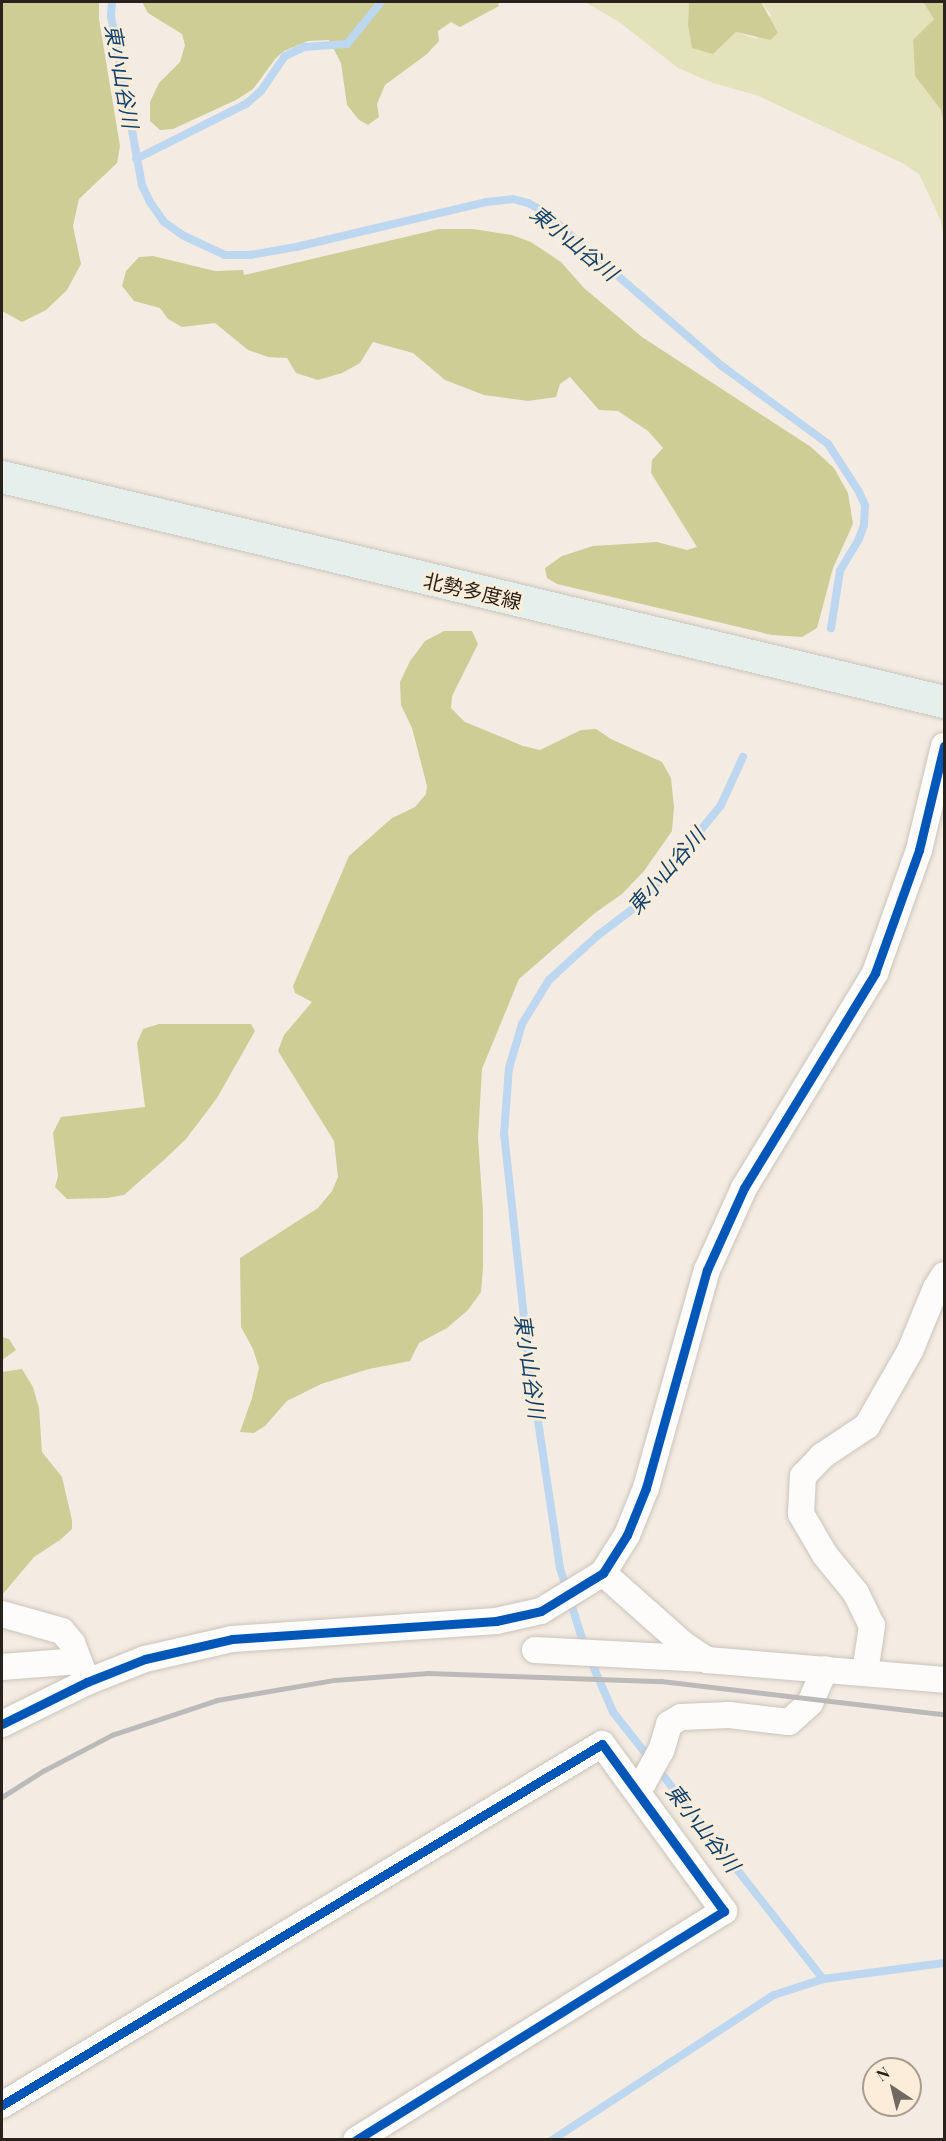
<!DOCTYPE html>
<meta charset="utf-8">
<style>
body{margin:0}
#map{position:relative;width:946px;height:2141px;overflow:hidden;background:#f4ece2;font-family:"Playfair Display","Noto Sans JP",serif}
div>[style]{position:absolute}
.green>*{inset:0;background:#e2e3ba}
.forest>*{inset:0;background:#ccce96}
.stream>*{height:8px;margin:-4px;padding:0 4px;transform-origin:4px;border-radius:4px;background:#bdd7f0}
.roads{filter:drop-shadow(0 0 2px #cbc4bc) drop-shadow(0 0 2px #cbc4bc)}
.minor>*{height:26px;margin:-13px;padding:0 13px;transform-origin:13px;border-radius:13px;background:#fdfcfb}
.major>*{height:32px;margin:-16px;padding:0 16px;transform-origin:16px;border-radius:16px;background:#e5efeb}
.rail>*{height:4.5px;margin:-2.25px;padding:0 2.25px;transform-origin:2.25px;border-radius:2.25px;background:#bcbab8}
.cycleway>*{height:9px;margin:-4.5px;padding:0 4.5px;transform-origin:4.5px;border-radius:4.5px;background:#0057b8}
span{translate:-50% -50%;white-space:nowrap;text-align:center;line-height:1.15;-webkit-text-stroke:5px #fcedda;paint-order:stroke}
.street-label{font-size:20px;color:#29221a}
.water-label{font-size:21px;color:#0f416c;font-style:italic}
.frame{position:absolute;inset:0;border:3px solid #29221a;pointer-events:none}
.north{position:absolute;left:862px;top:2057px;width:60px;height:60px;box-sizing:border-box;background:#fcedda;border:2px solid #a89c8d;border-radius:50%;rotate:325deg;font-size:16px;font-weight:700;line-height:24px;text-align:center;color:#29221a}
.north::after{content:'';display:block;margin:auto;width:21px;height:27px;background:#706960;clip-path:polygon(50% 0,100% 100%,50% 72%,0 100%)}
</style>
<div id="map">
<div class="green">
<i style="clip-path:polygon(585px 2px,689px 2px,688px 25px,713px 54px,736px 32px,756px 39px,771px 15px,761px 2px,923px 2px,934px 19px,913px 40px,915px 76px,941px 110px,944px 129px,944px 240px,941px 221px,919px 174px,904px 164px,756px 95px,713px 83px,678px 68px,619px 22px)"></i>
</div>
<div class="forest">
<i style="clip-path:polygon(2px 2px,99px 2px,99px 19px,120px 146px,117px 163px,79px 199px,73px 226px,81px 264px,67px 290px,46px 310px,22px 322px,2px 311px)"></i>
<i style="clip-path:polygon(142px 2px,498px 2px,499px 6px,460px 27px,451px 22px,438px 31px,439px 41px,427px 54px,385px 85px,377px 104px,379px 117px,368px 125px,359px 120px,347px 105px,341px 63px,329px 40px,308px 41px,284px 51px,276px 58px,253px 89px,236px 100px,173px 129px,160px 130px,150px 121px,150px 102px,159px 83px,180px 62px,185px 45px,182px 34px,148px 13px)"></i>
<i style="clip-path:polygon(689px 2px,761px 2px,778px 33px,770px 40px,736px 32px,713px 54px,692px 48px,688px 25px)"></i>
<i style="clip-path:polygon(923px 2px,944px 2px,944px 129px,941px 110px,915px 76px,913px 40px,934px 19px)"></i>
<i style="clip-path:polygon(439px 229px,473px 229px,512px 235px,531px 242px,561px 262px,584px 288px,642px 337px,811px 447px,834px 468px,848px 493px,853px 524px,833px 568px,817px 628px,802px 637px,772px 635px,557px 584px,547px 578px,545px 568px,562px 556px,593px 546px,657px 542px,687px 550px,697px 547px,651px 473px,652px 460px,663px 448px,648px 431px,618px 411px,599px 410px,570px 377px,560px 384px,556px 397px,528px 401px,484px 395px,445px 380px,413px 353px,373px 342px,360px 363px,342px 373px,318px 380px,296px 373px,287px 358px,268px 357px,248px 350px,215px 323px,182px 327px,168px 319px,160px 308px,134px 301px,122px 286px,126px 271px,139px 257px,153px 256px,215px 271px,243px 270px,244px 275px)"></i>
<i style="clip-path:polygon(444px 631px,472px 631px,478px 644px,452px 696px,451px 708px,465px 722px,523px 746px,540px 750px,581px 730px,596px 729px,611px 739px,662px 762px,671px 778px,674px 807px,672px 831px,644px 871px,622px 894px,595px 913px,519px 979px,482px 1069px,478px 1138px,483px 1211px,483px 1268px,481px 1292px,468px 1310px,447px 1328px,419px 1343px,410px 1361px,369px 1369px,321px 1384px,287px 1401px,265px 1426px,254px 1433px,240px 1432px,252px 1398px,259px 1368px,253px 1349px,241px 1327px,240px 1258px,318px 1208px,332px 1191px,338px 1177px,334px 1141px,278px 1051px,284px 1035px,312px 1002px,295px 993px,293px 986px,349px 856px,392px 818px,415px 807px,426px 794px,427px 786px,412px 728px,401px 705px,400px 682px,410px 661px,425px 641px)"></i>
<i style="clip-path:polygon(159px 1024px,251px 1024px,255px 1031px,217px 1098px,186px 1139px,165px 1159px,124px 1195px,107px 1198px,67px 1199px,55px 1187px,58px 1176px,53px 1133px,61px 1117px,145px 1107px,137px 1043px,143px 1029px)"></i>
<i style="clip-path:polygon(2px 1337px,9px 1339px,16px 1350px,2px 1360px)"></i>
<i style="clip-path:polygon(22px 1369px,33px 1387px,39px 1408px,42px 1452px,62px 1477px,72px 1520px,72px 1529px,60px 1540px,34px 1557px,2px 1595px,2px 1372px)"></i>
</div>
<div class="stream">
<i style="left:112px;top:2px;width:14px;rotate:94deg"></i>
<i style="left:111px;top:16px;width:172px;rotate:79.6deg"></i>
<i style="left:142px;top:185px;width:19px;rotate:65deg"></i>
<i style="left:150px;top:202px;width:24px;rotate:55deg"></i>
<i style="left:164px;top:222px;width:24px;rotate:35deg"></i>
<i style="left:184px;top:236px;width:45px;rotate:24.9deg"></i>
<i style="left:225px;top:255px;width:25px"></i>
<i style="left:250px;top:255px;width:47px;rotate:-9.9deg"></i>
<i style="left:296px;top:247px;width:195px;rotate:-13.3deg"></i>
<i style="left:486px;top:202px;width:27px;rotate:-6deg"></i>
<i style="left:513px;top:199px;width:16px;rotate:15deg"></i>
<i style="left:528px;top:203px;width:17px;rotate:28deg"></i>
<i style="left:543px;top:211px;width:237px;rotate:40.9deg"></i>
<i style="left:722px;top:366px;width:132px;rotate:36.3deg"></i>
<i style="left:828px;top:444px;width:55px;rotate:56.9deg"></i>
<i style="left:858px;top:490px;width:17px;rotate:65deg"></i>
<i style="left:865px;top:505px;width:20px;rotate:93deg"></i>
<i style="left:864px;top:525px;width:15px;rotate:110deg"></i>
<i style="left:859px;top:539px;width:37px;rotate:121deg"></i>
<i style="left:840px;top:571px;width:58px;rotate:99deg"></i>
<i style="left:136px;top:159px;width:123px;rotate:-26.6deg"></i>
<i style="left:246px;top:104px;width:20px;rotate:-41deg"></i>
<i style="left:261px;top:91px;width:42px;rotate:-55.6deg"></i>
<i style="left:285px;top:56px;width:21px;rotate:-25deg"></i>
<i style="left:304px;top:47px;width:43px;rotate:-4deg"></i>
<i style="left:347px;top:44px;width:54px;rotate:-51deg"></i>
<i style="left:585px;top:1648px;width:84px;rotate:-107.4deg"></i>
<i style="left:560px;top:1568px;width:216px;rotate:-98.5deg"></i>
<i style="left:528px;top:1354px;width:221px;rotate:-96.2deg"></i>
<i style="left:504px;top:1134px;width:66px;rotate:-85.7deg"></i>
<i style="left:509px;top:1068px;width:46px;rotate:-73.5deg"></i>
<i style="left:522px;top:1024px;width:52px;rotate:-58.5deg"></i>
<i style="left:549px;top:980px;width:65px;rotate:-42.5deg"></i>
<i style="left:597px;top:936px;width:56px;rotate:-37.1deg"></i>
<i style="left:642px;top:902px;width:125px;rotate:-50.8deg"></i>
<i style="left:721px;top:805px;width:53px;rotate:-65.4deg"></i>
<i style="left:590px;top:1659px;width:58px;rotate:66.5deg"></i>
<i style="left:613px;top:1712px;width:340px;rotate:51.8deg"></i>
<i style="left:552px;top:2140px;width:265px;rotate:-33.2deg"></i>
<i style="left:774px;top:1995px;width:52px;rotate:-18.1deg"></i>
<i style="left:823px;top:1979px;width:122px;rotate:-7.5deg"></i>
</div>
<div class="roads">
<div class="minor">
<i style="left:603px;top:1573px;width:107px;rotate:41.6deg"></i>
<i style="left:683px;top:1644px;width:29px;rotate:34deg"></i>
<i style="left:707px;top:1660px;width:238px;rotate:4.8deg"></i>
<i style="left:2px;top:1614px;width:62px;rotate:15.8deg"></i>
<i style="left:62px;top:1631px;width:16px;rotate:50deg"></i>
<i style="left:72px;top:1643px;width:42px;rotate:69deg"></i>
<i style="left:535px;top:1650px;width:171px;rotate:3deg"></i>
<i style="left:2px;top:1667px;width:77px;rotate:-4.5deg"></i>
<i style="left:865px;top:1672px;width:47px;rotate:-81.3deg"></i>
<i style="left:872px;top:1626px;width:37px;rotate:-116deg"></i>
<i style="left:856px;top:1593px;width:49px;rotate:-129.2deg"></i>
<i style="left:825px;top:1555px;width:48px;rotate:-120.3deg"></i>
<i style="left:801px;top:1514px;width:38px;rotate:-87deg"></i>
<i style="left:803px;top:1476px;width:28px;rotate:-46deg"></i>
<i style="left:822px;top:1456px;width:54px;rotate:-33.7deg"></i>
<i style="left:867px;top:1426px;width:86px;rotate:-60.2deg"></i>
<i style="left:910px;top:1351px;width:68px;rotate:-67.6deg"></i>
<i style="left:936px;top:1288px;width:15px;rotate:-58deg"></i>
<i style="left:2px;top:1724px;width:95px;rotate:-26.3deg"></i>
<i style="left:87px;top:1682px;width:62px;rotate:-21.6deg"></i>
<i style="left:145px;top:1659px;width:89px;rotate:-12.9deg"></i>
<i style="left:232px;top:1639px;width:265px;rotate:-3.9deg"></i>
<i style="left:496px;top:1621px;width:46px;rotate:-12.5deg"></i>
<i style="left:541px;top:1611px;width:73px;rotate:-31.5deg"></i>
<i style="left:603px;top:1573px;width:45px;rotate:-57.7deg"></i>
<i style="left:627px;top:1535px;width:51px;rotate:-68deg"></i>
<i style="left:646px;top:1488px;width:226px;rotate:-74.4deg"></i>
<i style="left:707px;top:1270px;width:90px;rotate:-65.7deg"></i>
<i style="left:744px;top:1188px;width:252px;rotate:-58.6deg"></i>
<i style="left:875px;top:973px;width:131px;rotate:-70.3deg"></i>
<i style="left:919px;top:850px;width:107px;rotate:-76.5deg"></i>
<i style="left:634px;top:1787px;width:10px;rotate:-24deg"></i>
<i style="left:643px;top:1783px;width:37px;rotate:-61deg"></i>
<i style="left:661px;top:1751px;width:28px;rotate:-73deg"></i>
<i style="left:669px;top:1724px;width:14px;rotate:-30deg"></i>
<i style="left:681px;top:1717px;width:48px;rotate:-2.4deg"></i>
<i style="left:729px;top:1715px;width:60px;rotate:6.7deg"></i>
<i style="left:789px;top:1722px;width:28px;rotate:-42deg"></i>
<i style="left:810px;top:1703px;width:37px;rotate:-66deg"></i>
<i style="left:2px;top:2105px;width:700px;rotate:-31.03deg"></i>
<i style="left:602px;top:1744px;width:207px;rotate:53.9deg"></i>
<i style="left:724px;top:1911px;width:433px;rotate:148.1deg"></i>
</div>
<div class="major">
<i style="left:2px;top:477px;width:968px;rotate:13.43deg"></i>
</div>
</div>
<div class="rail">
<i style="left:2px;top:1797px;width:49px;rotate:-32.4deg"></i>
<i style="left:43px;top:1771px;width:78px;rotate:-27.6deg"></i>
<i style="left:112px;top:1735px;width:111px;rotate:-18.4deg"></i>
<i style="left:217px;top:1700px;width:119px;rotate:-9.7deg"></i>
<i style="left:334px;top:1680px;width:94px;rotate:-4.3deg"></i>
<i style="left:428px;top:1673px;width:233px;rotate:2deg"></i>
<i style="left:661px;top:1681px;width:285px;rotate:6.7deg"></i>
</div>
<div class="cycleway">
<i style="left:2px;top:1724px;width:95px;rotate:-26.3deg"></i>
<i style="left:87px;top:1682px;width:62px;rotate:-21.6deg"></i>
<i style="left:145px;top:1659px;width:89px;rotate:-12.9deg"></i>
<i style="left:232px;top:1639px;width:265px;rotate:-3.9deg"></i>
<i style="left:496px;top:1621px;width:46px;rotate:-12.5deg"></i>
<i style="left:541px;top:1611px;width:73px;rotate:-31.5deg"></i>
<i style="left:603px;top:1573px;width:45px;rotate:-57.7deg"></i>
<i style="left:627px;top:1535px;width:51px;rotate:-68deg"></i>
<i style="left:646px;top:1488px;width:226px;rotate:-74.4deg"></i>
<i style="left:707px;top:1270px;width:90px;rotate:-65.7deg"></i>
<i style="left:744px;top:1188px;width:252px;rotate:-58.6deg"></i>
<i style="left:875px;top:973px;width:131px;rotate:-70.3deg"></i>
<i style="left:919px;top:850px;width:107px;rotate:-76.5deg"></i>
<i style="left:2px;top:2105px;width:700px;rotate:-31.03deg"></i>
<i style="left:602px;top:1744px;width:207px;rotate:53.9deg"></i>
<i style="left:724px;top:1911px;width:433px;rotate:148.1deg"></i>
</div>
<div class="street-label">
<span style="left:473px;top:590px;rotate:13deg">北勢多度線</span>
</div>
<div class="water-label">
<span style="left:123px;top:76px;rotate:80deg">東小山谷川</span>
<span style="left:575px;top:242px;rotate:39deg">東小山谷川</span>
<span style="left:665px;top:870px;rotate:-49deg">東小山谷川</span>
<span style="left:531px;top:1366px;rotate:82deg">東小山谷川</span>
<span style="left:704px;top:1827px;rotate:52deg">東小山谷川</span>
</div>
<div class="frame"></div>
<div class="north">N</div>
</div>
